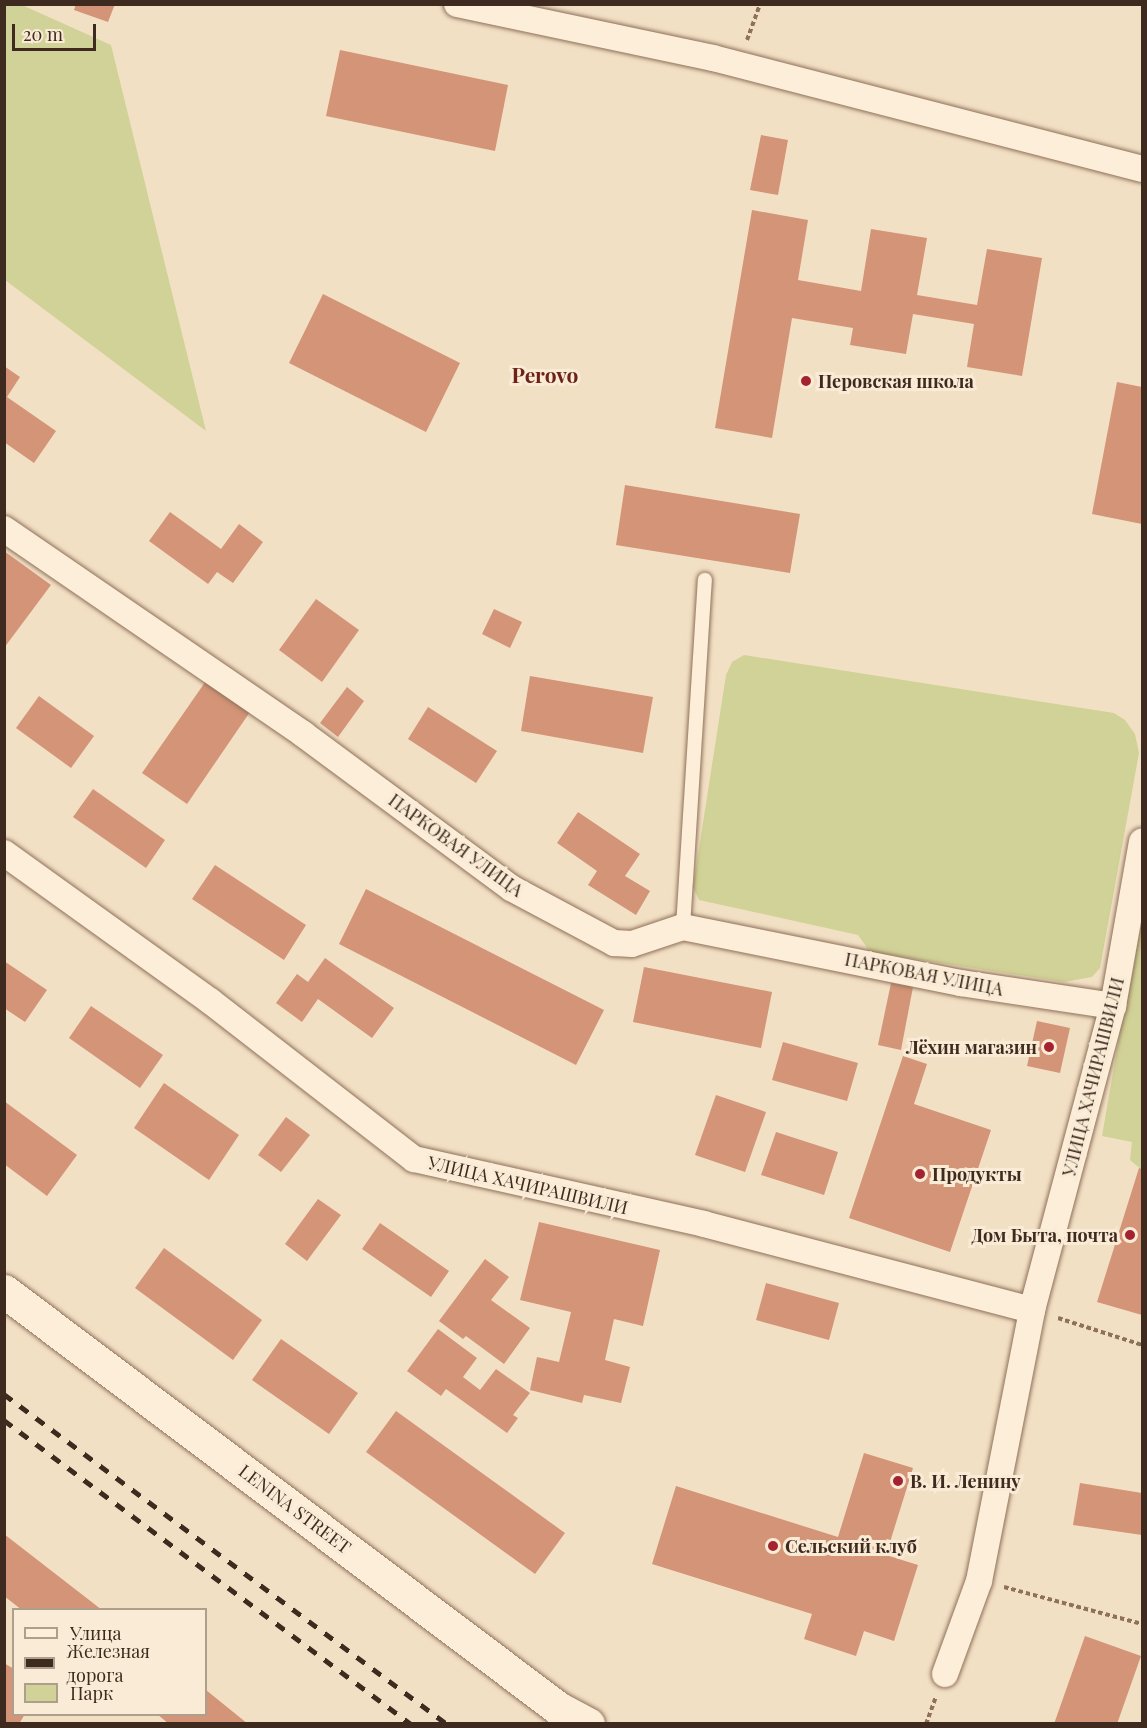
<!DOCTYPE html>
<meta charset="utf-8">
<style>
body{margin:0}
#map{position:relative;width:1147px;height:1728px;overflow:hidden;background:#f2e0c5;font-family:"Playfair Display",serif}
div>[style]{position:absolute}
.green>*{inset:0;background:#d1d297}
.building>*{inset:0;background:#d39477}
.path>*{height:4px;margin-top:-2px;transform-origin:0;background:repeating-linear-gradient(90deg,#8f7059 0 4.5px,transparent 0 7.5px)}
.roads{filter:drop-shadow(0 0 2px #8f7059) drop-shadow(0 0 2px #8f7059)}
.service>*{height:14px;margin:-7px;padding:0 7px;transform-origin:7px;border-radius:7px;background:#fceed9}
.minor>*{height:26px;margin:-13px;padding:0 13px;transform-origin:13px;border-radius:13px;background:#fceed9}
.tertiary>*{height:33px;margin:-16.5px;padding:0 16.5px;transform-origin:16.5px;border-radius:16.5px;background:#fceed9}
.rail>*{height:4.5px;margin-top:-2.25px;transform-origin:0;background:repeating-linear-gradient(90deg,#3e2a1e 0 10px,transparent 0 20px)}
.dots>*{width:16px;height:16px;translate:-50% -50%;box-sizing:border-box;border:3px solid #f9ebd5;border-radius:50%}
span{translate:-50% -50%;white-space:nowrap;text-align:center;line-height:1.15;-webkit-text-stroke:6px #f9ebd5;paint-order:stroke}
.poi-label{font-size:18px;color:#3e2a1e;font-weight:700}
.left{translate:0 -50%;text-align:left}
.right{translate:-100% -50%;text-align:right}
.street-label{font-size:18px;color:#3e2a1e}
.quarter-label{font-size:21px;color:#6e2319;font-weight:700}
.frame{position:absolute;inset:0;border:6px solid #3e2a1e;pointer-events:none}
.legend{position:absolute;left:12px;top:1608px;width:195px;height:108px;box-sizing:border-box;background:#f9ebd5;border:2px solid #ae9e8c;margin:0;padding:8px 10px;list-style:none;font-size:18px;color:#3e2a1e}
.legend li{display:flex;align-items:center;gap:12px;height:30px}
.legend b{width:30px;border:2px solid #ae9e8c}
.scale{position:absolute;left:12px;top:24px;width:84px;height:27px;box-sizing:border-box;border:3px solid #3e2a1e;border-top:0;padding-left:8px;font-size:18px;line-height:21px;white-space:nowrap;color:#3e2a1e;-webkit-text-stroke:4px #f9ebd5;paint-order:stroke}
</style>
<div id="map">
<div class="green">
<i style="clip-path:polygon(4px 5px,22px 5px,111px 45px,206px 431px,5px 280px)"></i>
<i style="clip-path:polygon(744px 655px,1114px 713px,1125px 720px,1135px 734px,1139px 753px,1100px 968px,1092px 977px,1064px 982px,870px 952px,858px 935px,699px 900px,693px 887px,726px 675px,732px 662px)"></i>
<i style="clip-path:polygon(1142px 905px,1142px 1170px,1130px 1160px,1132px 1142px,1102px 1136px)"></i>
</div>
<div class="building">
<i style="clip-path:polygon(76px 4px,115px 4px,108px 22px,74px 10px)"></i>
<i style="clip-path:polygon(340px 50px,508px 85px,495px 151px,326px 116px)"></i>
<i style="clip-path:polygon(761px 135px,788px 140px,778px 195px,750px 190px)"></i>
<i style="clip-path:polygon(752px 210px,808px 220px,798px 280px,861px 291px,871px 229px,927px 238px,917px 295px,977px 305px,987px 249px,1042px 258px,1022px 376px,967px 367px,974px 324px,913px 314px,906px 354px,850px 345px,853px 328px,792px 318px,772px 438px,715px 428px)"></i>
<i style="clip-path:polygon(323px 294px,460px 363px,426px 432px,289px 363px)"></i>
<i style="clip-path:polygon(4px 366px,20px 377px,7px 397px,56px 431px,34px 463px,4px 442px)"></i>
<i style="clip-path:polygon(1117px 382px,1142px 387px,1142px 524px,1092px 514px)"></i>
<i style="clip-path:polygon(625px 485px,800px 514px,790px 573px,616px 545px)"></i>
<i style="clip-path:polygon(170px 512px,221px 549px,239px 524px,263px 542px,233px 583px,217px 572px,208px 584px,149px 541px)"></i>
<i style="clip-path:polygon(4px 551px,51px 585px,4px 648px)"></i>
<i style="clip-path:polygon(316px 599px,359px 630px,322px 682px,279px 650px)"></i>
<i style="clip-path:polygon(494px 609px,522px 622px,510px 648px,482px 634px)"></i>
<i style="clip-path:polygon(530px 676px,653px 697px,643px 753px,521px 731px)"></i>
<i style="clip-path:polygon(208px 678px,252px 709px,187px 804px,142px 773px)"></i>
<i style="clip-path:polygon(347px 687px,364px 701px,338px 737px,320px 723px)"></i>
<i style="clip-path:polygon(39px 696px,94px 736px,71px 768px,16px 728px)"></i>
<i style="clip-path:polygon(428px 707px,497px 751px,476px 783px,408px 739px)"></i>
<i style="clip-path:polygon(93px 789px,165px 840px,146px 868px,73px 817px)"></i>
<i style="clip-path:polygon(578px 812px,640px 854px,625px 876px,650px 891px,636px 915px,588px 885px,597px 871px,557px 843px)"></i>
<i style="clip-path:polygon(215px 865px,306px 925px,284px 960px,192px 899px)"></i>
<i style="clip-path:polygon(366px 889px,604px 1010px,576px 1065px,339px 944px)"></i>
<i style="clip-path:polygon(325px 958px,394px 1008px,372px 1038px,318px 999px,302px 1022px,276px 1003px,297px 974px,308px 982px)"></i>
<i style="clip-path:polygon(4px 961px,47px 990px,25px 1022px,4px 1008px)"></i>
<i style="clip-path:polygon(644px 967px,772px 992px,761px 1048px,633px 1022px)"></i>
<i style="clip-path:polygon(891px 983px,913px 987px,901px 1050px,878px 1045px)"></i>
<i style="clip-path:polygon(91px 1006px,163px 1055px,140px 1088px,69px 1038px)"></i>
<i style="clip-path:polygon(1037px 1021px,1070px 1028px,1060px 1073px,1027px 1066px)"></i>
<i style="clip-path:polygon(783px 1042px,858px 1063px,847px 1101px,772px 1080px)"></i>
<i style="clip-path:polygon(903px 1056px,927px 1064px,914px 1104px,991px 1130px,950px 1252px,849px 1218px)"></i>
<i style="clip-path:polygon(164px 1083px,239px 1135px,209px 1180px,134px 1128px)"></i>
<i style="clip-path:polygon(716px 1095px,766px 1112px,745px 1172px,695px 1155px)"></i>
<i style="clip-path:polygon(4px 1101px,77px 1155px,47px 1196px,4px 1164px)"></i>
<i style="clip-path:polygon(286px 1117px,310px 1135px,281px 1172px,258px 1155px)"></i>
<i style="clip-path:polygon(776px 1132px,838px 1152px,824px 1195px,761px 1175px)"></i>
<i style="clip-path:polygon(1139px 1168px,1142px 1169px,1142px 1315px,1097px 1302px)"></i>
<i style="clip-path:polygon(318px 1199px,341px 1215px,307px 1261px,285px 1244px)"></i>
<i style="clip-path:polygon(539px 1222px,660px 1250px,643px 1326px,614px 1319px,605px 1360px,630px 1367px,621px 1403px,584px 1395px,582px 1403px,530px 1390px,537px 1357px,559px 1362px,571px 1312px,520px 1300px)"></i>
<i style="clip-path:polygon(380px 1223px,449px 1271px,431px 1297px,362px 1249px)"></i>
<i style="clip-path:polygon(164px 1248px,262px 1320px,233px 1360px,135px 1288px)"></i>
<i style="clip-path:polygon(485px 1259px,509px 1277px,491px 1300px,530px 1328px,504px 1364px,466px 1336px,463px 1339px,439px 1321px)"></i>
<i style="clip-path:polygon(766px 1283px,839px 1303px,829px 1340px,756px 1320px)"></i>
<i style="clip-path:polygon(438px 1329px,477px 1358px,463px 1377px,480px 1390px,496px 1369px,530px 1393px,513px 1415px,518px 1418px,507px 1433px,446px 1389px,441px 1396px,407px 1371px)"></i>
<i style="clip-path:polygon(281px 1339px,358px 1393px,329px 1434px,252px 1380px)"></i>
<i style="clip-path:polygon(396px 1411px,565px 1533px,535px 1574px,366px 1452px)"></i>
<i style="clip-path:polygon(864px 1453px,913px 1468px,886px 1555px,918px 1565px,894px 1641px,864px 1631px,856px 1656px,804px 1639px,812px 1614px,652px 1564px,676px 1486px,838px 1537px)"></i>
<i style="clip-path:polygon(1080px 1483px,1142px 1493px,1142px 1535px,1073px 1525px)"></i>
<i style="clip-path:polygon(4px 1534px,102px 1610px,22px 1610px,4px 1596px)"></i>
<i style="clip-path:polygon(1085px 1636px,1141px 1656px,1117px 1724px,1054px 1724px)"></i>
<i style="clip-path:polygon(4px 1663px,14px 1669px,14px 1714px,25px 1714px,19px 1724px,4px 1724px)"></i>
<i style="clip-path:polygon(206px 1690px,248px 1724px,169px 1724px,157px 1714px,206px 1714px)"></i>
</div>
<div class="path">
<i style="left:747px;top:40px;width:38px;rotate:-70deg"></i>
<i style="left:1058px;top:1318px;width:88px;rotate:17.8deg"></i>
<i style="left:1004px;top:1587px;width:143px;rotate:15deg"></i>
<i style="left:926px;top:1724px;width:29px;rotate:-70deg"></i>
</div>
<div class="roads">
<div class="service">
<i style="left:683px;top:927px;width:348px;rotate:-86.4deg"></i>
</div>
<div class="minor">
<i style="left:457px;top:4px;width:262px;rotate:11.9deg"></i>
<i style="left:713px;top:58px;width:443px;rotate:14.5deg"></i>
<i style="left:4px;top:529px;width:363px;rotate:34.4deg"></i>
<i style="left:303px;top:734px;width:259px;rotate:36.5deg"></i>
<i style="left:511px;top:888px;width:117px;rotate:28.1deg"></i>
<i style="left:614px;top:943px;width:18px;rotate:3deg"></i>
<i style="left:632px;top:944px;width:54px;rotate:-18.4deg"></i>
<i style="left:683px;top:927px;width:284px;rotate:11.4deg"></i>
<i style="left:961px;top:983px;width:154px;rotate:8.6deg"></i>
<i style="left:4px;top:853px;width:254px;rotate:35.7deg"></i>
<i style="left:210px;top:1001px;width:258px;rotate:37.8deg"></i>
<i style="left:414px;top:1159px;width:297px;rotate:12.6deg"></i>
<i style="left:704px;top:1224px;width:339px;rotate:14.7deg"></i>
<i style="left:945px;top:1674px;width:99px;rotate:-69.9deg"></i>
<i style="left:979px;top:1581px;width:276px;rotate:-78.9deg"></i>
<i style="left:1032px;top:1310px;width:315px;rotate:-75.1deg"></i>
<i style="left:1113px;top:1006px;width:167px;rotate:-80deg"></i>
</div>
<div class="tertiary">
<i style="left:4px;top:1291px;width:693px;rotate:36.97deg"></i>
<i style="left:558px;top:1708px;width:34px;rotate:28deg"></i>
</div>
</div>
<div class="rail">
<i style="left:4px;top:1394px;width:552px;rotate:36.68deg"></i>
<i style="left:4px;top:1420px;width:508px;rotate:36.76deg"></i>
</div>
<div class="dots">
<i style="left:806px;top:381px;background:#a42331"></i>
<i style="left:1049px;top:1047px;background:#a42331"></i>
<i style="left:920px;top:1174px;background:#a42331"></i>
<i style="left:1130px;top:1235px;background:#a42331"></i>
<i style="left:898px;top:1481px;background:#a42331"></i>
<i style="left:773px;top:1546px;background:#a42331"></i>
</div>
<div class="poi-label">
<span class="left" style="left:818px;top:381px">Перовская школа</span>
<span class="right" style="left:1037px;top:1047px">Лёхин магазин</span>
<span class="left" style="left:932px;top:1174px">Продукты</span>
<span class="right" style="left:1118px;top:1235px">Дом Быта, почта</span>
<span class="left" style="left:910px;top:1481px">В. И. Ленину</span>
<span class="left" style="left:785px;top:1546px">Сельский клуб</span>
</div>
<div class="street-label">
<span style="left:456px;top:845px;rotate:36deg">ПАРКОВАЯ УЛИЦА</span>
<span style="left:924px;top:974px;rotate:11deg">ПАРКОВАЯ УЛИЦА</span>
<span style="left:1093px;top:1077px;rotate:-76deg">УЛИЦА ХАЧИРАШВИЛИ</span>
<span style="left:528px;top:1185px;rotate:13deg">УЛИЦА ХАЧИРАШВИЛИ</span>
<span style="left:295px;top:1509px;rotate:37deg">LENINA STREET</span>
</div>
<div class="quarter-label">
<span style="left:545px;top:374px">Perovo</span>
</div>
<div class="frame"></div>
<ul class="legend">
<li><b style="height:8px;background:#fceed9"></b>Улица</li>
<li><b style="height:8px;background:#3e2a1e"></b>Железная дорога</li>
<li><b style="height:16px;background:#d1d297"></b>Парк</li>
</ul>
<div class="scale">20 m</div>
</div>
